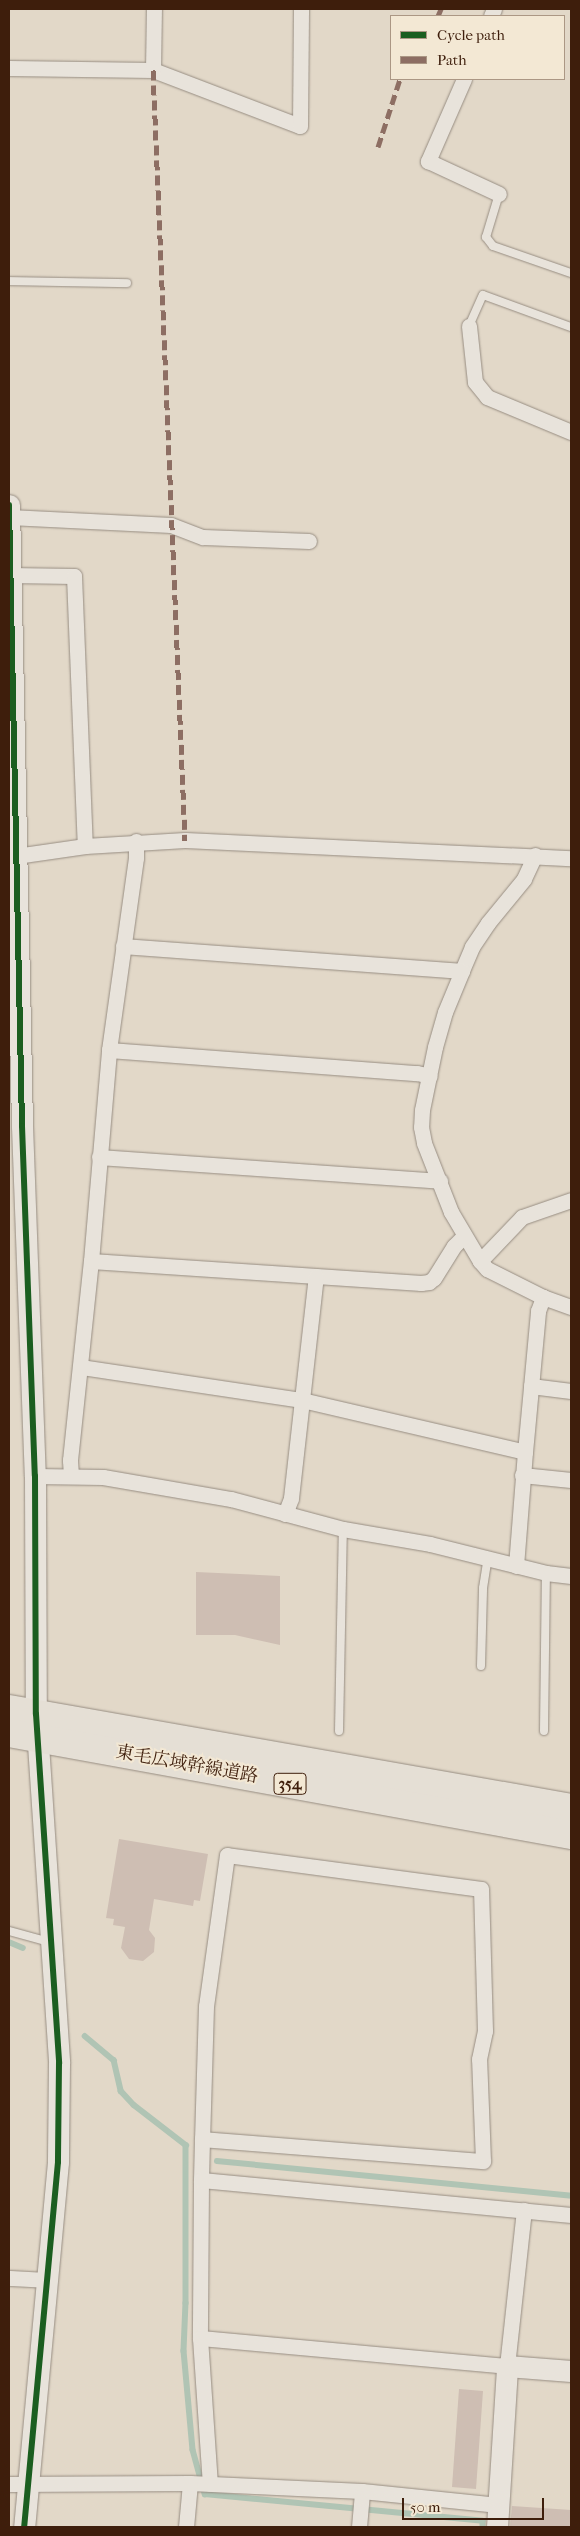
<!DOCTYPE html>
<meta charset="utf-8">
<style>
body{margin:0}
#map{position:relative;width:580px;height:2536px;overflow:hidden;background:#e2d8c8;font-family:"IM FELL French Canon","Noto Serif JP",serif}
div>[style]{position:absolute}
.stream>*{height:5.5px;margin:-2.75px;padding:0 2.75px;transform-origin:2.75px;border-radius:2.75px;background:#b0c4b4}
.building>*{inset:0;background:#cebeb3}
.roads{filter:drop-shadow(0 0 1px #978d82) drop-shadow(0 0 1px #978d82)}
.lane>*{height:8px;margin:-4px;padding:0 4px;transform-origin:4px;border-radius:4px;background:#e8e3db}
.street>*{height:15px;margin:-7.5px;padding:0 7.5px;transform-origin:7.5px;border-radius:7.5px;background:#e8e3db}
.secondary>*{height:21px;margin:-10.5px;padding:0 10.5px;transform-origin:10.5px;border-radius:10.5px;background:#e8e3db}
.highway>*{height:28px;margin:-14px;padding:0 14px;transform-origin:14px;border-radius:14px;background:#e5dfd5}
.quiet>*{height:5px;margin-top:-2.5px;transform-origin:0;background:repeating-linear-gradient(90deg,#8d6e63 0 10px,transparent 0 15px)}
.cycleway>*{height:6px;margin:-3px;padding:0 3px;transform-origin:3px;border-radius:3px;background:#1b5e20}
span{translate:-50% -50%;white-space:nowrap;text-align:center;line-height:1.15;-webkit-text-stroke:4px #f3e8d4;paint-order:stroke}
.shield-label span{padding:1px 4px;background:#f3e8d4;border:1px solid;border-radius:4px;-webkit-text-stroke-width:0}
.shield-label{font-size:16px;color:#3e1e0c;font-weight:700}
.street-label{font-size:18px;color:#3e1e0c}
.frame{position:absolute;inset:0;border:10px solid #3e1e0c;pointer-events:none}
.legend{position:absolute;left:390px;top:15px;width:175px;height:65px;box-sizing:border-box;background:#f3e8d4;border:1px solid #ab9784;margin:0;padding:6px 9px;list-style:none;font-size:15px;color:#3e1e0c}
.legend li{display:flex;align-items:center;gap:10px;height:25px}
.legend b{width:25px;border:1px solid #ab9784}
.scale{position:absolute;left:402px;top:2498px;width:142px;height:22px;box-sizing:border-box;border:2px solid #3e1e0c;border-top:0;padding-left:6px;font-size:15px;line-height:18px;white-space:nowrap;color:#3e1e0c;-webkit-text-stroke:4px #f3e8d4;paint-order:stroke}
</style>
<div id="map">
<div class="stream">
<i style="left:9px;top:1942px;width:15px;rotate:23deg"></i>
<i style="left:85px;top:2036px;width:38px;rotate:40deg"></i>
<i style="left:114px;top:2060px;width:32px;rotate:77deg"></i>
<i style="left:121px;top:2091px;width:19px;rotate:47deg"></i>
<i style="left:134px;top:2105px;width:66px;rotate:37.6deg"></i>
<i style="left:186px;top:2145px;width:158px;rotate:90deg"></i>
<i style="left:186px;top:2303px;width:48px;rotate:92.4deg"></i>
<i style="left:184px;top:2351px;width:99px;rotate:84.8deg"></i>
<i style="left:193px;top:2450px;width:46px;rotate:74.7deg"></i>
<i style="left:205px;top:2494px;width:279px;rotate:5.5deg"></i>
<i style="left:483px;top:2521px;width:6px;rotate:90deg"></i>
<i style="left:217px;top:2161px;width:356px;rotate:5.6deg"></i>
</div>
<div class="building">
<i style="clip-path:polygon(196px 1572px,280px 1576px,280px 1645px,235px 1635px,196px 1635px)"></i>
<i style="clip-path:polygon(119px 1839px,208px 1854px,200px 1901px,194px 1900px,193px 1906px,154px 1899px,149px 1930px,155px 1938px,154px 1952px,143px 1961px,129px 1959px,121px 1948px,125px 1927px,113px 1925px,114px 1919px,106px 1918px)"></i>
<i style="clip-path:polygon(459px 2389px,483px 2391px,476px 2489px,452px 2487px)"></i>
<i style="clip-path:polygon(512px 2506px,571px 2510px,571px 2527px,510px 2527px)"></i>
</div>
<div class="roads">
<div class="lane">
<i style="left:499px;top:194px;width:45px;rotate:106.8deg"></i>
<i style="left:486px;top:237px;width:11px;rotate:52deg"></i>
<i style="left:493px;top:246px;width:83px;rotate:19.1deg"></i>
<i style="left:9px;top:281px;width:118px;rotate:1deg"></i>
<i style="left:469px;top:326px;width:34px;rotate:-66deg"></i>
<i style="left:483px;top:295px;width:94px;rotate:20deg"></i>
<i style="left:481px;top:1666px;width:78px;rotate:-88.5deg"></i>
<i style="left:483px;top:1588px;width:30px;rotate:-81deg"></i>
<i style="left:339px;top:1731px;width:202px;rotate:-88.9deg"></i>
<i style="left:544px;top:1731px;width:158px;rotate:-89.3deg"></i>
<i style="left:9px;top:1931px;width:41px;rotate:15.4deg"></i>
</div>
<div class="street">
<i style="left:491px;top:16px;width:8px;rotate:-67deg"></i>
<i style="left:9px;top:68px;width:144px;rotate:0.8deg"></i>
<i style="left:153px;top:70px;width:157px;rotate:20.9deg"></i>
<i style="left:300px;top:126px;width:117px;rotate:-89.5deg"></i>
<i style="left:153px;top:70px;width:61px;rotate:-89.1deg"></i>
<i style="left:464px;top:79px;width:90px;rotate:113.7deg"></i>
<i style="left:428px;top:161px;width:78px;rotate:24.9deg"></i>
<i style="left:469px;top:326px;width:56px;rotate:83.9deg"></i>
<i style="left:475px;top:382px;width:19px;rotate:51deg"></i>
<i style="left:487px;top:397px;width:91px;rotate:22.6deg"></i>
<i style="left:9px;top:517px;width:162px;rotate:2.8deg"></i>
<i style="left:171px;top:525px;width:34px;rotate:21deg"></i>
<i style="left:203px;top:537px;width:106px;rotate:2.2deg"></i>
<i style="left:9px;top:575px;width:65px;rotate:0.9deg"></i>
<i style="left:74px;top:576px;width:270px;rotate:87.7deg"></i>
<i style="left:535px;top:855px;width:26px;rotate:115deg"></i>
<i style="left:524px;top:879px;width:57px;rotate:129.3deg"></i>
<i style="left:488px;top:923px;width:29px;rotate:124deg"></i>
<i style="left:472px;top:947px;width:26px;rotate:113deg"></i>
<i style="left:462px;top:971px;width:44px;rotate:112.5deg"></i>
<i style="left:445px;top:1012px;width:36px;rotate:106deg"></i>
<i style="left:435px;top:1047px;width:64px;rotate:101.7deg"></i>
<i style="left:422px;top:1110px;width:17px;rotate:93deg"></i>
<i style="left:421px;top:1127px;width:16px;rotate:79deg"></i>
<i style="left:424px;top:1143px;width:74px;rotate:68.6deg"></i>
<i style="left:451px;top:1212px;width:57px;rotate:59.4deg"></i>
<i style="left:480px;top:1261px;width:11px;rotate:49deg"></i>
<i style="left:487px;top:1269px;width:63px;rotate:26.6deg"></i>
<i style="left:543px;top:1297px;width:30px;rotate:20deg"></i>
<i style="left:9px;top:857px;width:77px;rotate:-8.2deg"></i>
<i style="left:85px;top:846px;width:100px;rotate:-3.4deg"></i>
<i style="left:185px;top:840px;width:386px;rotate:2.7deg"></i>
<i style="left:123px;top:946px;width:340px;rotate:4.2deg"></i>
<i style="left:109px;top:1050px;width:309px;rotate:4.3deg"></i>
<i style="left:417px;top:1073px;width:13px;rotate:13deg"></i>
<i style="left:99px;top:1157px;width:342px;rotate:4deg"></i>
<i style="left:91px;top:1261px;width:331px;rotate:3.8deg"></i>
<i style="left:421px;top:1283px;width:8px;rotate:-7deg"></i>
<i style="left:429px;top:1282px;width:6px;rotate:-39deg"></i>
<i style="left:434px;top:1278px;width:38px;rotate:-58deg"></i>
<i style="left:454px;top:1246px;width:14px;rotate:-45deg"></i>
<i style="left:480px;top:1261px;width:61px;rotate:-46.3deg"></i>
<i style="left:522px;top:1217px;width:52px;rotate:-19.1deg"></i>
<i style="left:81px;top:1367px;width:223px;rotate:8.5deg"></i>
<i style="left:302px;top:1400px;width:229px;rotate:13.1deg"></i>
<i style="left:531px;top:1386px;width:40px;rotate:7.1deg"></i>
<i style="left:71px;top:1475px;width:15px;rotate:-94deg"></i>
<i style="left:70px;top:1460px;width:200px;rotate:-84deg"></i>
<i style="left:91px;top:1261px;width:212px;rotate:-85.1deg"></i>
<i style="left:109px;top:1050px;width:194px;rotate:-82deg"></i>
<i style="left:136px;top:858px;width:17px;rotate:-90deg"></i>
<i style="left:522px;top:1475px;width:49px;rotate:5.8deg"></i>
<i style="left:35px;top:1476px;width:68px;rotate:0.8deg"></i>
<i style="left:103px;top:1477px;width:130px;rotate:9.8deg"></i>
<i style="left:231px;top:1499px;width:116px;rotate:15deg"></i>
<i style="left:343px;top:1529px;width:88px;rotate:9.8deg"></i>
<i style="left:430px;top:1544px;width:120px;rotate:14deg"></i>
<i style="left:546px;top:1573px;width:25px;rotate:7deg"></i>
<i style="left:285px;top:1514px;width:17px;rotate:-69deg"></i>
<i style="left:291px;top:1498px;width:223px;rotate:-83.6deg"></i>
<i style="left:516px;top:1566px;width:114px;rotate:-85.5deg"></i>
<i style="left:525px;top:1452px;width:142px;rotate:-84.7deg"></i>
<i style="left:538px;top:1311px;width:15px;rotate:-70deg"></i>
<i style="left:202px;top:2139px;width:282px;rotate:4.5deg"></i>
<i style="left:483px;top:2161px;width:102px;rotate:-92.2deg"></i>
<i style="left:479px;top:2059px;width:29px;rotate:-78deg"></i>
<i style="left:485px;top:2031px;width:142px;rotate:-91.6deg"></i>
<i style="left:481px;top:1889px;width:256px;rotate:-172.4deg"></i>
<i style="left:227px;top:1855px;width:152px;rotate:97.9deg"></i>
<i style="left:206px;top:2006px;width:133px;rotate:91.7deg"></i>
<i style="left:202px;top:2139px;width:41px;rotate:91.4deg"></i>
<i style="left:201px;top:2180px;width:158px;rotate:90.4deg"></i>
<i style="left:200px;top:2338px;width:146px;rotate:86.1deg"></i>
<i style="left:201px;top:2180px;width:372px;rotate:5.4deg"></i>
<i style="left:9px;top:2278px;width:38px;rotate:3deg"></i>
<i style="left:200px;top:2338px;width:308px;rotate:5.2deg"></i>
<i style="left:507px;top:2366px;width:157px;rotate:-83.8deg"></i>
<i style="left:9px;top:2484px;width:181px;rotate:-0.3deg"></i>
<i style="left:190px;top:2483px;width:172px;rotate:2.7deg"></i>
<i style="left:362px;top:2491px;width:137px;rotate:5.9deg"></i>
<i style="left:186px;top:2527px;width:44px;rotate:-84.8deg"></i>
<i style="left:359px;top:2527px;width:36px;rotate:-85deg"></i>
</div>
<div class="secondary">
<i style="left:9px;top:505px;width:621px;rotate:88.8deg"></i>
<i style="left:22px;top:1126px;width:350px;rotate:87.9deg"></i>
<i style="left:35px;top:1476px;width:238px;rotate:89.8deg"></i>
<i style="left:36px;top:1714px;width:350px;rotate:86.2deg"></i>
<i style="left:59px;top:2063px;width:99px;rotate:90.6deg"></i>
<i style="left:58px;top:2162px;width:367px;rotate:95.3deg"></i>
<i style="left:497px;top:2527px;width:161px;rotate:-86.4deg"></i>
<i style="left:507px;top:2366px;width:64px;rotate:4.5deg"></i>
</div>
<div class="highway">
<i style="left:9px;top:1709px;width:571px;rotate:9.99deg"></i>
<i style="left:9px;top:1733px;width:571px;rotate:10.29deg"></i>
</div>
</div>
<div class="quiet">
<i style="left:438px;top:16px;width:8px;rotate:-67deg"></i>
<i style="left:153px;top:70px;width:771px;rotate:87.62deg"></i>
<i style="left:378px;top:147px;width:71px;rotate:-72.1deg"></i>
</div>
<div class="cycleway">
<i style="left:9px;top:505px;width:621px;rotate:88.8deg"></i>
<i style="left:22px;top:1126px;width:350px;rotate:87.9deg"></i>
<i style="left:35px;top:1476px;width:238px;rotate:89.8deg"></i>
<i style="left:36px;top:1714px;width:350px;rotate:86.2deg"></i>
<i style="left:59px;top:2063px;width:99px;rotate:90.6deg"></i>
<i style="left:58px;top:2162px;width:367px;rotate:95.3deg"></i>
</div>
<div class="shield-label">
<span style="left:290px;top:1784px">354</span>
</div>
<div class="street-label">
<span style="left:187px;top:1765px;rotate:10deg">東毛広域幹線道路</span>
</div>
<div class="frame"></div>
<ul class="legend">
<li><b style="height:6px;background:#1b5e20"></b>Cycle path</li>
<li><b style="height:6px;background:#8d6e63"></b>Path</li>
</ul>
<div class="scale">50 m</div>
</div>
